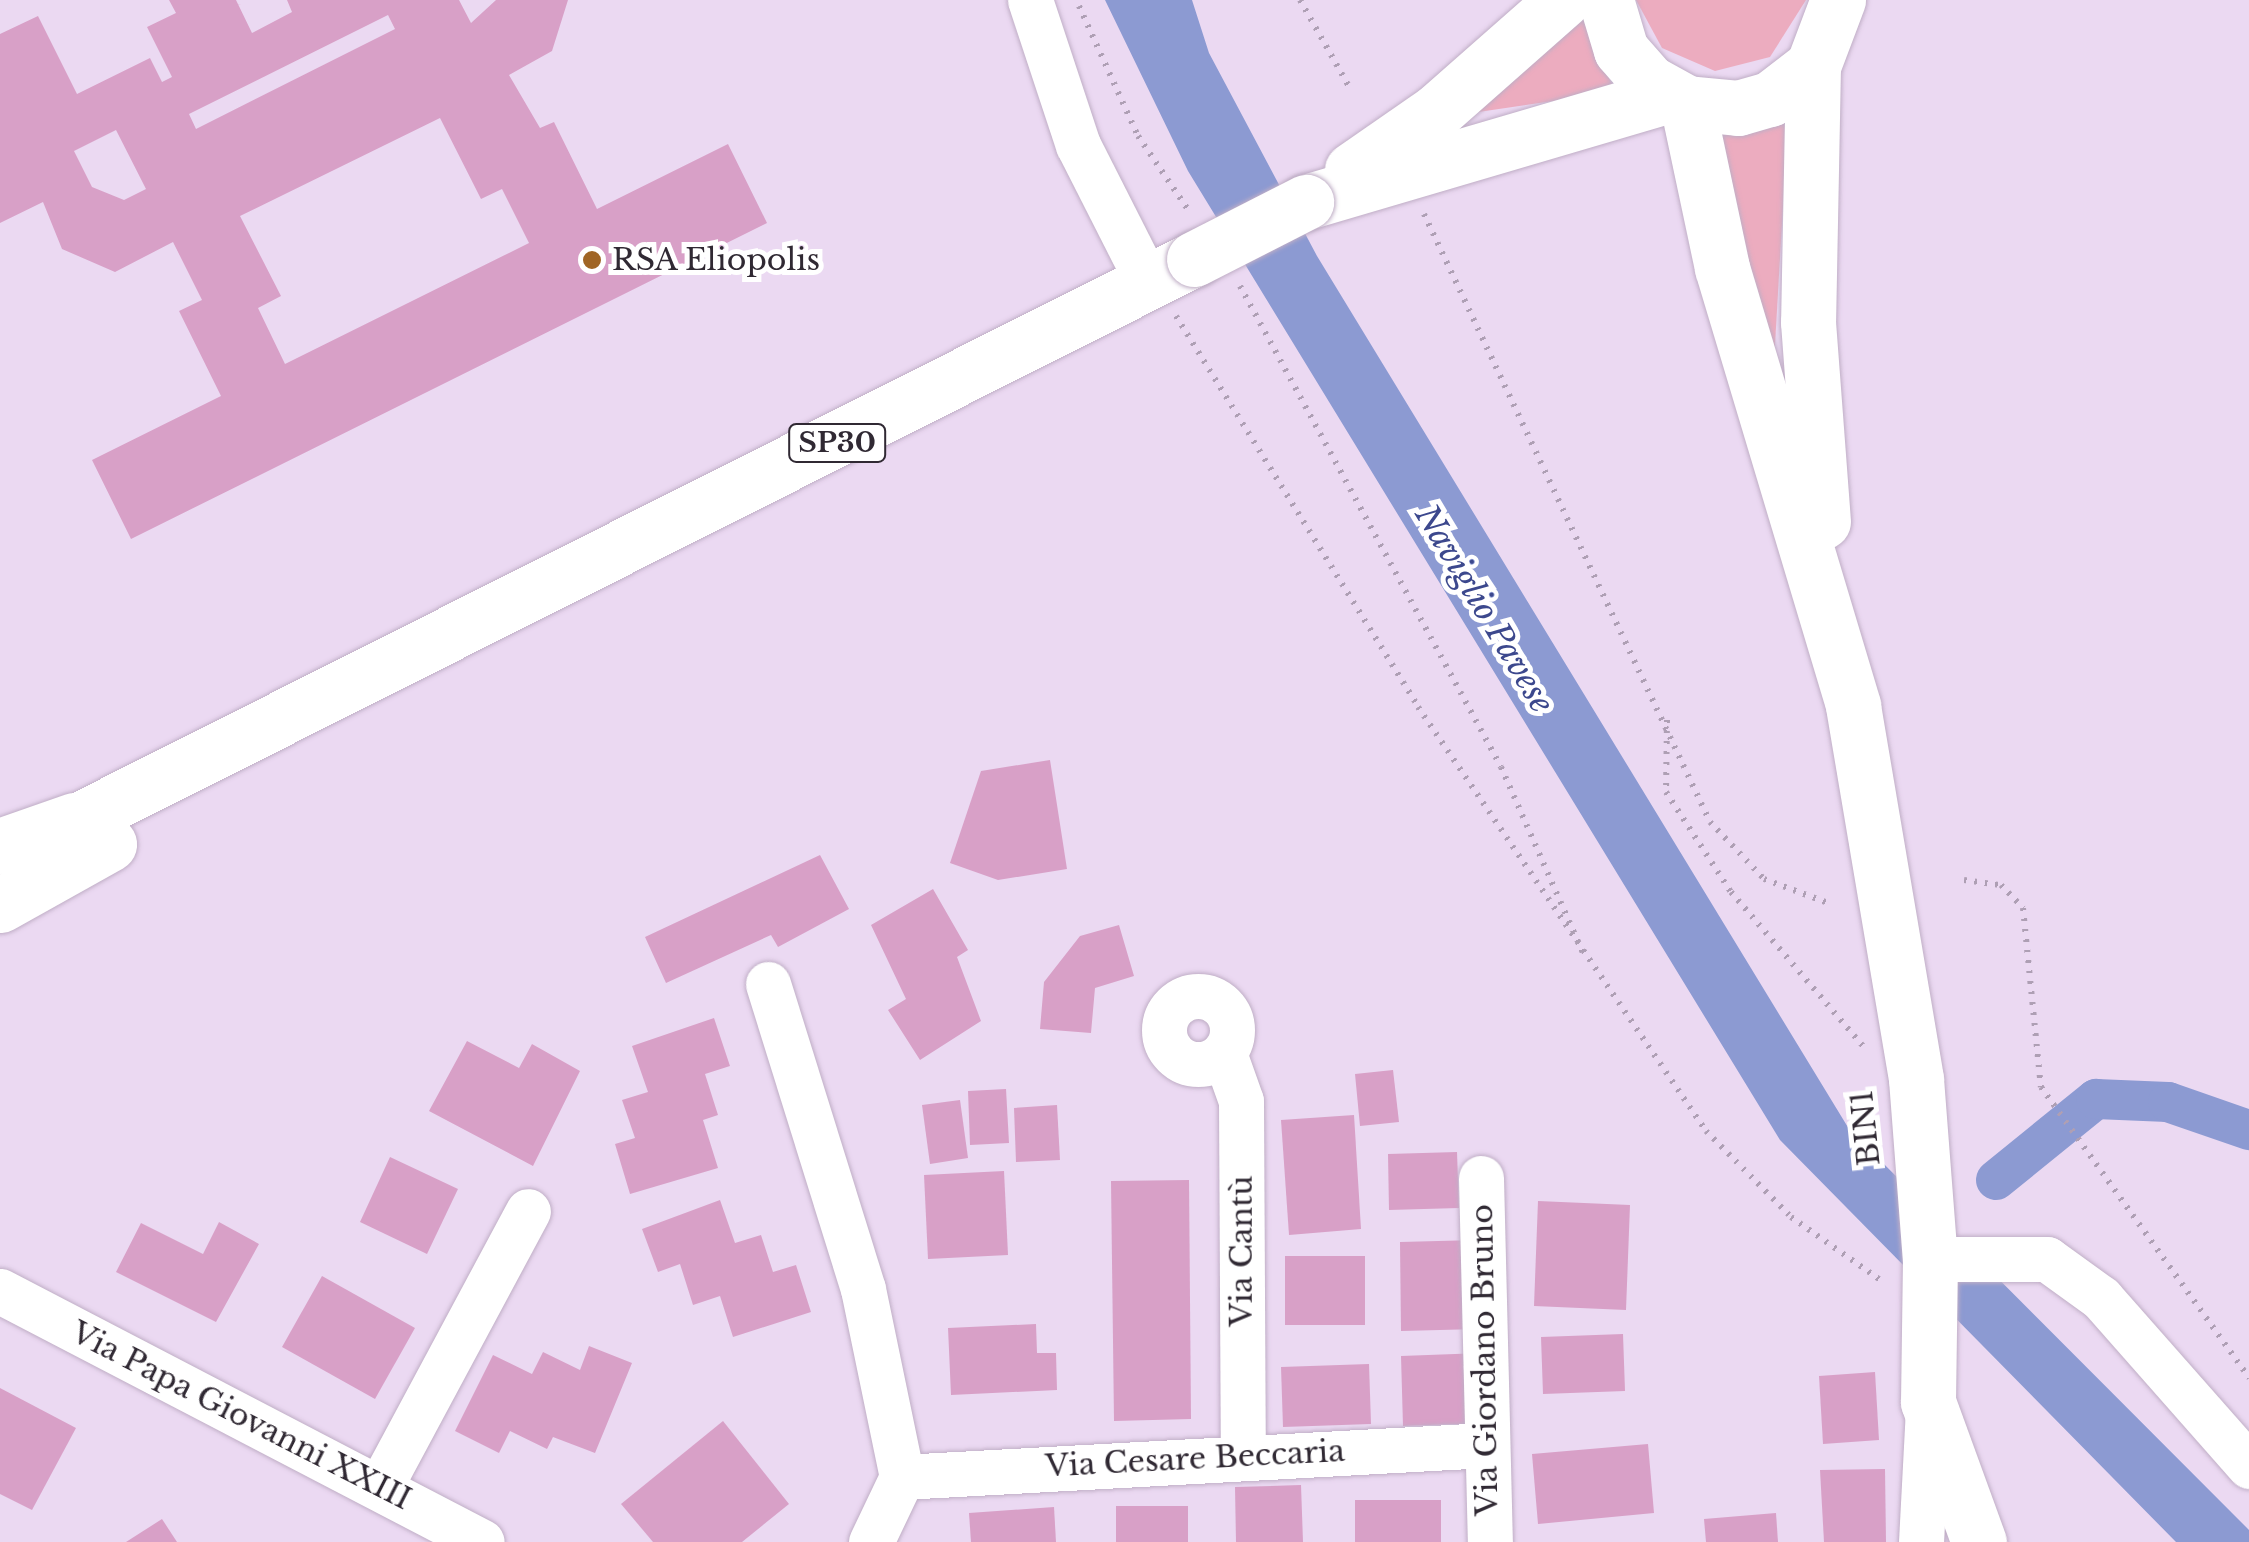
<!DOCTYPE html>
<meta charset="utf-8">
<style>
body{margin:0}
#map{position:relative;width:2249px;height:1542px;overflow:hidden;background:#ebd9f2;font-family:"Libre Baskerville",serif}
div>[style]{position:absolute}
.green>*{inset:0;background:#ecacbf}
.water>*{inset:0;background:#8c9ad2}
.canal>*{height:40px;margin:-20px;padding:0 20px;transform-origin:20px;border-radius:20px;background:#8c9ad2}
.building>*{inset:0;background:#d8a0c7}
.path>*{height:6px;margin-top:-3px;transform-origin:0;background:repeating-linear-gradient(90deg,#ae9fb4 0 2.5px,transparent 0 10.5px)}
.roads{filter:drop-shadow(0 0 2px #c0aec6) drop-shadow(0 0 2px #c0aec6)}
.minor>*{height:45px;margin:-22.5px;padding:0 22.5px;transform-origin:22.5px;border-radius:22.5px;background:#fff}
.minor>.ring{margin:-22.5px;padding:0;box-sizing:content-box;background:none;border:45px solid #fff;border-radius:50%}
.major>*{height:55px;margin:-27.5px;padding:0 27.5px;transform-origin:27.5px;border-radius:27.5px;background:#fff}
.highway>*{height:55px;margin:-27.5px;padding:0 27.5px;transform-origin:27.5px;border-radius:27.5px;background:#fff}
.bridges{filter:drop-shadow(0 0 2px #c0aec6) drop-shadow(0 0 2px #c0aec6)}
.major-bridge>*{height:55px;margin:-27.5px;padding:0 27.5px;transform-origin:27.5px;border-radius:27.5px;background:#fff}
.dots>*{width:28px;height:28px;translate:-50% -50%;box-sizing:border-box;border:5px solid #fff;border-radius:50%}
span{translate:-50% -50%;white-space:nowrap;text-align:center;line-height:1.15;-webkit-text-stroke:10px #fff;paint-order:stroke}
.shield-label span{padding:2px 8px;background:#fff;border:2px solid;border-radius:8px;-webkit-text-stroke-width:0}
.shield-label{font-size:28px;color:#302933;font-weight:700}
.poi-label{font-size:30px;color:#302933}
.left{translate:0 -50%;text-align:left}
.street-label{font-size:30px;color:#302933}
.water-label{font-size:32px;color:#3c488d;font-style:italic}
</style>
<div id="map">
<div class="green">
<i style="clip-path:polygon(1575px 0,1615px 92px,1458px 115px)"></i>
<i style="clip-path:polygon(1636px 0,1806px 0,1770px 57px,1715px 71px,1662px 48px)"></i>
<i style="clip-path:polygon(1788px 119px,1773px 379px,1708px 133px)"></i>
</div>
<div class="water">
<i style="clip-path:polygon(1105px 0,1192px 0,1209px 53px,1317px 256px,1849px 1129px,2249px 1530px,2249px 1542px,2176px 1542px,1780px 1140px,1188px 171px)"></i>
</div>
<div class="canal">
<i style="left:1996px;top:1180px;width:129px;rotate:-39deg"></i>
<i style="left:2096px;top:1099px;width:72px;rotate:2.4deg"></i>
<i style="left:2168px;top:1102px;width:86px;rotate:19.1deg"></i>
</div>
<div class="building">
<i style="clip-path:polygon(evenodd,169px 0,236px 0,252px 33px,292px 12px,287px 0,459px 0,471px 23px,496px 0,568px 0,552px 51px,509px 75px,540px 128px,554px 122px,597px 209px,728px 144px,767px 223px,131px 539px,92px 460px,221px 396px,179px 311px,202px 300px,173px 242px,115px 272px,62px 249px,43px 202px,0 223px,0 34px,38px 16px,77px 94px,150px 58px,162px 82px,172px 77px,147px 27px,176px 13px,169px 0,388px 15px,395px 29px,196px 129px,189px 114px,388px 15px,169px 0,440px 118px,481px 199px,502px 189px,529px 243px,285px 364px,258px 308px,281px 296px,240px 216px,440px 118px,169px 0,116px 130px,146px 189px,124px 200px,92px 187px,74px 151px,116px 130px)"></i>
<i style="clip-path:polygon(1050px 760px,1067px 869px,998px 880px,950px 863px,981px 771px)"></i>
<i style="clip-path:polygon(820px 855px,849px 909px,778px 947px,771px 935px,666px 983px,645px 937px)"></i>
<i style="clip-path:polygon(933px 889px,968px 950px,957px 957px,981px 1021px,920px 1060px,888px 1010px,906px 999px,871px 925px)"></i>
<i style="clip-path:polygon(1119px 925px,1134px 976px,1095px 988px,1091px 1033px,1040px 1029px,1044px 982px,1080px 936px)"></i>
<i style="clip-path:polygon(714px 1018px,730px 1066px,705px 1074px,718px 1115px,703px 1120px,718px 1168px,630px 1194px,615px 1144px,635px 1138px,622px 1100px,648px 1092px,632px 1046px)"></i>
<i style="clip-path:polygon(467px 1041px,519px 1068px,532px 1044px,580px 1071px,533px 1166px,429px 1111px)"></i>
<i style="clip-path:polygon(1393px 1070px,1399px 1122px,1360px 1126px,1355px 1074px)"></i>
<i style="clip-path:polygon(1006px 1089px,1009px 1143px,970px 1145px,968px 1091px)"></i>
<i style="clip-path:polygon(960px 1100px,968px 1158px,930px 1164px,922px 1105px)"></i>
<i style="clip-path:polygon(1057px 1105px,1060px 1160px,1016px 1162px,1014px 1108px)"></i>
<i style="clip-path:polygon(1354px 1115px,1361px 1229px,1289px 1235px,1281px 1120px)"></i>
<i style="clip-path:polygon(1457px 1152px,1459px 1208px,1389px 1210px,1388px 1154px)"></i>
<i style="clip-path:polygon(390px 1157px,458px 1189px,427px 1254px,360px 1222px)"></i>
<i style="clip-path:polygon(1004px 1171px,1008px 1255px,928px 1259px,924px 1175px)"></i>
<i style="clip-path:polygon(1189px 1180px,1191px 1419px,1114px 1421px,1111px 1181px)"></i>
<i style="clip-path:polygon(720px 1200px,735px 1243px,761px 1235px,773px 1272px,796px 1265px,811px 1312px,733px 1337px,720px 1296px,693px 1305px,680px 1264px,658px 1272px,642px 1229px)"></i>
<i style="clip-path:polygon(1538px 1201px,1630px 1205px,1626px 1310px,1534px 1306px)"></i>
<i style="clip-path:polygon(219px 1222px,259px 1244px,216px 1322px,116px 1272px,141px 1223px,203px 1254px)"></i>
<i style="clip-path:polygon(1477px 1240px,1479px 1329px,1401px 1331px,1400px 1242px)"></i>
<i style="clip-path:polygon(1285px 1256px,1365px 1256px,1365px 1325px,1285px 1325px)"></i>
<i style="clip-path:polygon(322px 1276px,415px 1328px,375px 1399px,282px 1347px)"></i>
<i style="clip-path:polygon(1036px 1324px,1037px 1353px,1056px 1353px,1057px 1390px,951px 1395px,948px 1328px)"></i>
<i style="clip-path:polygon(1623px 1334px,1625px 1391px,1543px 1394px,1541px 1337px)"></i>
<i style="clip-path:polygon(589px 1346px,632px 1363px,595px 1453px,553px 1437px,547px 1449px,510px 1431px,499px 1453px,455px 1431px,493px 1355px,532px 1374px,543px 1352px,580px 1370px)"></i>
<i style="clip-path:polygon(1482px 1353px,1484px 1423px,1403px 1426px,1401px 1356px)"></i>
<i style="clip-path:polygon(1369px 1364px,1371px 1424px,1283px 1427px,1281px 1367px)"></i>
<i style="clip-path:polygon(1875px 1372px,1879px 1440px,1823px 1444px,1819px 1376px)"></i>
<i style="clip-path:polygon(0 1388px,76px 1428px,32px 1510px,0 1494px)"></i>
<i style="clip-path:polygon(723px 1421px,789px 1504px,742px 1542px,653px 1542px,621px 1504px)"></i>
<i style="clip-path:polygon(1648px 1444px,1654px 1513px,1538px 1524px,1532px 1454px)"></i>
<i style="clip-path:polygon(1885px 1469px,1886px 1542px,1824px 1542px,1820px 1470px)"></i>
<i style="clip-path:polygon(1301px 1485px,1303px 1542px,1236px 1542px,1235px 1487px)"></i>
<i style="clip-path:polygon(1355px 1500px,1441px 1500px,1441px 1542px,1355px 1542px)"></i>
<i style="clip-path:polygon(1116px 1506px,1188px 1506px,1188px 1542px,1116px 1542px)"></i>
<i style="clip-path:polygon(1054px 1507px,1056px 1542px,971px 1542px,969px 1513px)"></i>
<i style="clip-path:polygon(1776px 1513px,1778px 1542px,1706px 1542px,1704px 1519px)"></i>
<i style="clip-path:polygon(162px 1519px,177px 1542px,126px 1542px)"></i>
</div>
<div class="path">
<i style="left:1300px;top:0;width:98px;rotate:60.5deg"></i>
<i style="left:1079px;top:6px;width:143px;rotate:65.6deg"></i>
<i style="left:1138px;top:136px;width:94px;rotate:55.8deg"></i>
<i style="left:1424px;top:214px;width:672px;rotate:64.81deg"></i>
<i style="left:1710px;top:822px;width:79px;rotate:46.5deg"></i>
<i style="left:1764px;top:879px;width:68px;rotate:20.6deg"></i>
<i style="left:1240px;top:286px;width:547px;rotate:61.51deg"></i>
<i style="left:1501px;top:767px;width:206px;rotate:66.2deg"></i>
<i style="left:1176px;top:316px;width:460px;rotate:58.2deg"></i>
<i style="left:1418px;top:707px;width:513px;rotate:55.81deg"></i>
<i style="left:1706px;top:1131px;width:121px;rotate:45.3deg"></i>
<i style="left:1791px;top:1217px;width:113px;rotate:35.2deg"></i>
<i style="left:1667px;top:720px;width:72px;rotate:90.8deg"></i>
<i style="left:1666px;top:792px;width:119px;rotate:57deg"></i>
<i style="left:1731px;top:892px;width:203px;rotate:49.4deg"></i>
<i style="left:1964px;top:880px;width:37px;rotate:8deg"></i>
<i style="left:2001px;top:885px;width:32px;rotate:46deg"></i>
<i style="left:2023px;top:908px;width:180px;rotate:84.3deg"></i>
<i style="left:2041px;top:1087px;width:358px;rotate:54.4deg"></i>
</div>
<div class="roads">
<div class="minor">
<i style="left:1030px;top:0;width:153px;rotate:71.7deg"></i>
<i style="left:1078px;top:145px;width:157px;rotate:63.1deg"></i>
<i style="left:768px;top:984px;width:319px;rotate:72.7deg"></i>
<i style="left:863px;top:1289px;width:192px;rotate:78.3deg"></i>
<i style="left:902px;top:1477px;width:72px;rotate:115.5deg"></i>
<i class="ring" style="left:1164px;top:996px;width:23px;height:23px"></i>
<i style="left:1224px;top:1053px;width:51px;rotate:70.5deg"></i>
<i style="left:1241px;top:1101px;width:352px;rotate:89.7deg"></i>
<i style="left:1481px;top:1178px;width:364px;rotate:88.6deg"></i>
<i style="left:1930px;top:1259px;width:117px"></i>
<i style="left:2047px;top:1259px;width:67px;rotate:35.8deg"></i>
<i style="left:2101px;top:1298px;width:224px;rotate:48.6deg"></i>
<i style="left:0;top:1291px;width:543px;rotate:27.51deg"></i>
<i style="left:902px;top:1477px;width:586px;rotate:-3.13deg"></i>
<i style="left:380px;top:1487px;width:313px;rotate:-61.8deg"></i>
<i style="left:1921px;top:1542px;width:133px;rotate:-87deg"></i>
</div>
<div class="major">
<i style="left:1606px;top:0;width:52px;rotate:73.3deg"></i>
<i style="left:1621px;top:50px;width:43px;rotate:48.8deg"></i>
<i style="left:1649px;top:82px;width:43px;rotate:28.9deg"></i>
<i style="left:1687px;top:103px;width:51px;rotate:5.6deg"></i>
<i style="left:1738px;top:108px;width:33px;rotate:-16deg"></i>
<i style="left:1770px;top:99px;width:54px;rotate:-37.5deg"></i>
<i style="left:1813px;top:66px;width:71px;rotate:-69.3deg"></i>
<i style="left:1813px;top:66px;width:256px;rotate:91.1deg"></i>
<i style="left:1808px;top:322px;width:200px;rotate:85.7deg"></i>
<i style="left:1687px;top:103px;width:169px;rotate:78deg"></i>
<i style="left:1722px;top:268px;width:457px;rotate:73.3deg"></i>
<i style="left:1853px;top:706px;width:378px;rotate:80.4deg"></i>
<i style="left:1916px;top:1079px;width:181px;rotate:85.6deg"></i>
<i style="left:1930px;top:1259px;width:143px;rotate:90.8deg"></i>
<i style="left:1928px;top:1402px;width:149px;rotate:70deg"></i>
<i style="left:1352px;top:170px;width:103px;rotate:-34.8deg"></i>
<i style="left:1437px;top:111px;width:168px;rotate:-41.4deg"></i>
<i style="left:1306px;top:202px;width:376px;rotate:-16.4deg"></i>
<i style="left:33px;top:843px;width:1300px;rotate:-26.7deg"></i>
<i style="left:0;top:905px;width:125px;rotate:-29.2deg"></i>
</div>
<div class="highway">
<i style="left:0;top:846px;width:78px;rotate:-19.4deg"></i>
</div>
</div>
<div class="bridges">
<div class="major-bridge">
<i style="left:1194px;top:259px;width:126px;rotate:-27deg"></i>
</div>
</div>
<div class="dots">
<i style="left:592px;top:260px;background:#a06525"></i>
</div>
<div class="shield-label">
<span style="left:837px;top:443px">SP30</span>
</div>
<div class="poi-label">
<span class="left" style="left:612px;top:260px">RSA Eliopolis</span>
</div>
<div class="street-label">
<span style="left:1866px;top:1128px;rotate:-96deg">BIN1</span>
<span style="left:1242px;top:1251px;rotate:-90deg">Via Cantù</span>
<span style="left:1485px;top:1360px;rotate:-91deg">Via Giordano Bruno</span>
<span style="left:241px;top:1416px;rotate:27deg">Via Papa Giovanni XXIII</span>
<span style="left:1195px;top:1459px;rotate:-3deg">Via Cesare Beccaria</span>
</div>
<div class="water-label">
<span style="left:1484px;top:609px;rotate:59deg">Naviglio Pavese</span>
</div>
</div>
